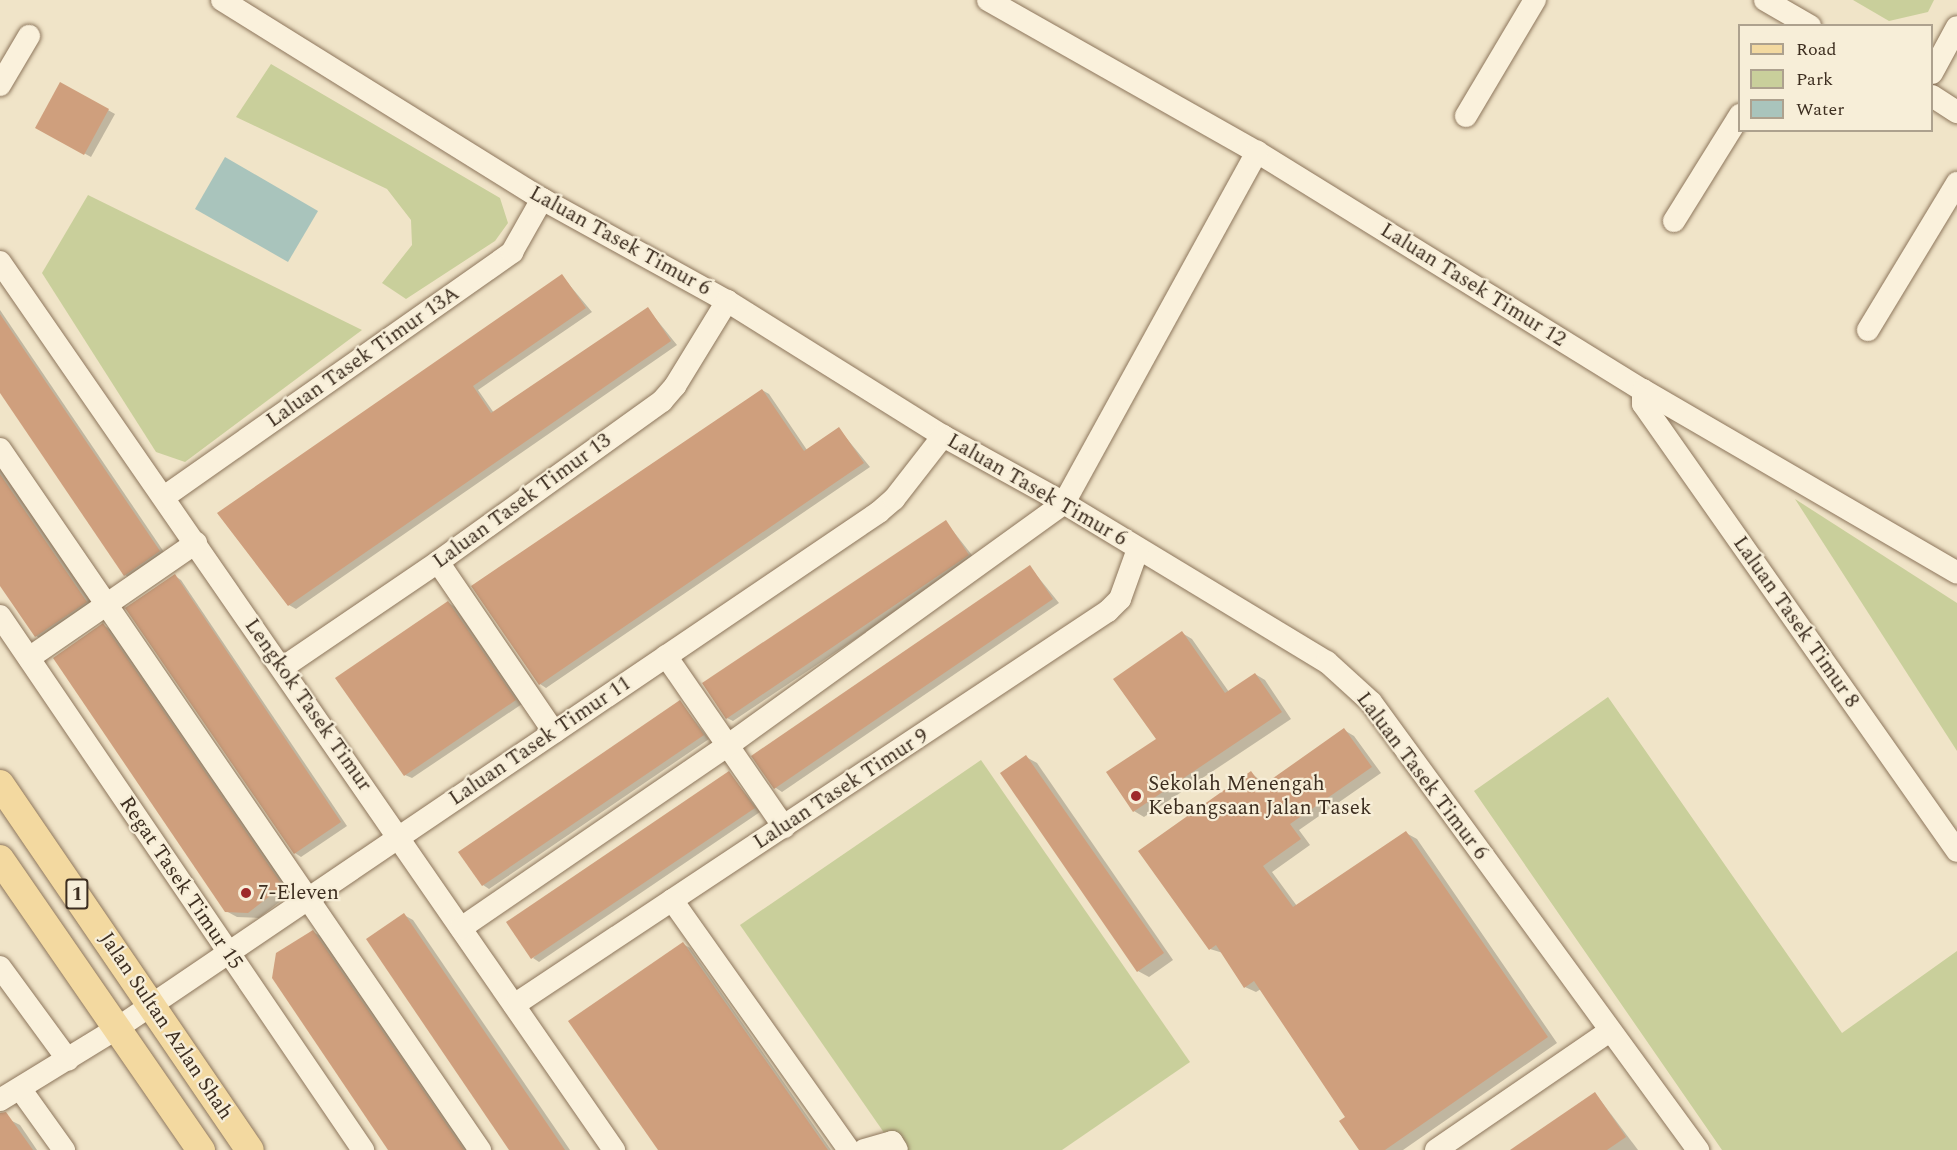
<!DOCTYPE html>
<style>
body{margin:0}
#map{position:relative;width:1957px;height:1150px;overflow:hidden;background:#f0e4c8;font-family:Spectral,serif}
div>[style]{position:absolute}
.green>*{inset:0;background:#c9cf9b}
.water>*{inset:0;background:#a9c4bc}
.shadow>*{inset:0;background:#0003}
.building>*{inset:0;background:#cf9f7d}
.roads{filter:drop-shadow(0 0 2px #8d765c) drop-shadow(0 0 2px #8d765c)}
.minor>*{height:22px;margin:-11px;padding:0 11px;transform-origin:11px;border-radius:11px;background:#faf1dc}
.major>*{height:28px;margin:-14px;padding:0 14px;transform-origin:14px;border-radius:14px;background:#f3d9a0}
.dots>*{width:16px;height:16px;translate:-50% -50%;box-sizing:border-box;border:3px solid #f7eed8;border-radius:50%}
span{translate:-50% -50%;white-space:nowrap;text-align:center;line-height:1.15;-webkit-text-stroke:4.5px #f7eed8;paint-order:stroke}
.shield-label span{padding:2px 4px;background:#f7eed8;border:2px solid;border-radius:4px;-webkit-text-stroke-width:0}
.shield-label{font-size:20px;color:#3d2e20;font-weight:700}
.street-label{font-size:21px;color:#3d2e20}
.poi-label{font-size:21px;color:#3d2e20}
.left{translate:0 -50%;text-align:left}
.legend{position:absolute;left:1738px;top:24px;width:195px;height:108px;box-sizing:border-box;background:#f7eed8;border:2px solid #ada18e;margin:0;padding:8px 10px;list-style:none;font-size:18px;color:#3d2e20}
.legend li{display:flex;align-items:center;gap:12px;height:30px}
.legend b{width:30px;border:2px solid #ada18e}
</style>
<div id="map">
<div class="green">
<i style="clip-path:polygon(1853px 0,1934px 0,1928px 12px,1889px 21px)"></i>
<i style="clip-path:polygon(271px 64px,500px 198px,508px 223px,495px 241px,406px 299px,382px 283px,412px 245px,411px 220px,387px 189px,236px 117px)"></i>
<i style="clip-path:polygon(88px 195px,362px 330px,185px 462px,156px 452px,42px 273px)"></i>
<i style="clip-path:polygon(1795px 499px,1957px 603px,1957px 751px)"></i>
<i style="clip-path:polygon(1608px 697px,1842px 1033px,1957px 951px,1957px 1150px,1722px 1150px,1474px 791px)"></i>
<i style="clip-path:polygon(981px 760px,1190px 1062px,1062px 1150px,896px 1150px,740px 925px)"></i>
</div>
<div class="water">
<i style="clip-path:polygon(225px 157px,318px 211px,288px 262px,195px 209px)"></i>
</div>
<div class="shadow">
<i style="clip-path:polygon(61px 84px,115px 114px,91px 157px,37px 127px)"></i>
<i style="clip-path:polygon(562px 276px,592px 312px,478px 390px,494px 413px,648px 309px,677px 345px,296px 609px,289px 605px,219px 513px)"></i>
<i style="clip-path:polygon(0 310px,166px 555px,131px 579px,125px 575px,0 390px)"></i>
<i style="clip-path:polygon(762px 390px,769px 394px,807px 450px,839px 429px,870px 467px,546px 688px,540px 684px)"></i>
<i style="clip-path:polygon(0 466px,96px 608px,46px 642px,36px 636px,0 583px)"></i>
<i style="clip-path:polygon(946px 522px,975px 559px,733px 721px,727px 718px)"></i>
<i style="clip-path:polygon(1030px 567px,1059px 603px,782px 792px,776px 788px,753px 756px)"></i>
<i style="clip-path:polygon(175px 576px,181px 580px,347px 826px,301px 857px,295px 853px)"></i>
<i style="clip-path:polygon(449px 603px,455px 607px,522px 704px,412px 778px,405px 775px)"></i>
<i style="clip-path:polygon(103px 625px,113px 631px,292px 892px,259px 918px,237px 917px,226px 911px)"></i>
<i style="clip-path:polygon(1182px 633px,1192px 639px,1229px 692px,1255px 674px,1265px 680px,1291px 719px,1144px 817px,1134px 811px,1158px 740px)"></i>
<i style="clip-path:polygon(680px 702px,709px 739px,489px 889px,483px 885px)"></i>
<i style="clip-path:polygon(1344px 730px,1354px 736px,1381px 773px,1299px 830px,1310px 845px,1272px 872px,1297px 906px,1406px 833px,1417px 839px,1557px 1043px,1403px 1150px,1361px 1150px,1347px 1117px,1261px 989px,1256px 992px,1245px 987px,1223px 953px,1210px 949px,1251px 773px,1266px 785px)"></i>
<i style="clip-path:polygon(1026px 757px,1037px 763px,1173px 960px,1149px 977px,1138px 971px)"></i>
<i style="clip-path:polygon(729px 773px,760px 812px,539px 962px,533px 958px)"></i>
<i style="clip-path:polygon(404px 915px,413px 920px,570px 1150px,511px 1150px)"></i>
<i style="clip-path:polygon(313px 932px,322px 937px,470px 1150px,392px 1150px)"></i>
<i style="clip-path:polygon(683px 944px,690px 948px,831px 1150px,660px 1150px)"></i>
<i style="clip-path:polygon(1595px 1093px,1638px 1150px,1512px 1150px)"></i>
<i style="clip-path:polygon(10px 1120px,20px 1125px,37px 1150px,0 1150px,0 1127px)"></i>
</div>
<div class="building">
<i style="clip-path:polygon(60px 82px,109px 109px,84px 155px,35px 128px)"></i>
<i style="clip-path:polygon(562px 274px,586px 308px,473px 386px,491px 413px,648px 307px,671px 341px,288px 606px,217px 513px)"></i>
<i style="clip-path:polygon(0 314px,160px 551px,124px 576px,0 393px)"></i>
<i style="clip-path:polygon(762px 389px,804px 451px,839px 427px,864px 463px,539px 685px,471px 586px)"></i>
<i style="clip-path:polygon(0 474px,87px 602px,35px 637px,0 586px)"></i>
<i style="clip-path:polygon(946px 520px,969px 555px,726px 719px,702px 683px)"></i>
<i style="clip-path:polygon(1030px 565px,1053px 599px,774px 789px,751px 756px)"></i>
<i style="clip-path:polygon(175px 574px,341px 822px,294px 854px,125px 608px)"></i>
<i style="clip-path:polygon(448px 601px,516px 700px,404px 776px,335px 678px)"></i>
<i style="clip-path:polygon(103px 623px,283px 886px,248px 913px,225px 912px,53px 658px)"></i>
<i style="clip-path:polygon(1182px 631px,1225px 693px,1255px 673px,1282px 712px,1133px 812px,1106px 772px,1156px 739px,1113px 679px)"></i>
<i style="clip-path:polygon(680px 700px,704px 735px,482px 886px,458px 852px)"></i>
<i style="clip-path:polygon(1344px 728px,1372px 767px,1290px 824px,1301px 839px,1263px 866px,1293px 907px,1406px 831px,1548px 1037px,1385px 1150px,1359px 1150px,1339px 1121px,1345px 1117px,1254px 981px,1244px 988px,1216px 945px,1209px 950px,1138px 851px,1251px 771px,1262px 786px)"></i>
<i style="clip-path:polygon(1026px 755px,1164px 953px,1137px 972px,1000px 773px)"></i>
<i style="clip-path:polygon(729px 771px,755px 808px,531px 959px,506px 922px)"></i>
<i style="clip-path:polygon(404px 913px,565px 1150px,509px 1150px,366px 939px)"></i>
<i style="clip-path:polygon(313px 930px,464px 1150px,388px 1150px,272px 978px,276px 953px)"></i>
<i style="clip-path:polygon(683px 942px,828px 1150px,658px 1150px,568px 1021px)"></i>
<i style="clip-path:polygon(1595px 1092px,1626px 1137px,1607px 1150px,1510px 1150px)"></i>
<i style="clip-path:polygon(6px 1112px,33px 1150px,0 1150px,0 1113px)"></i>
</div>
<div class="roads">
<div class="minor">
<i style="left:222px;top:0;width:377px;rotate:31.9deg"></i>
<i style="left:542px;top:199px;width:211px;rotate:28.9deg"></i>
<i style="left:727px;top:301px;width:255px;rotate:32deg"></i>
<i style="left:943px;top:436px;width:138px;rotate:29deg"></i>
<i style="left:1064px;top:503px;width:307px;rotate:31.2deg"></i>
<i style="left:1327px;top:662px;width:59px;rotate:42.3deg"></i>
<i style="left:1371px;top:702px;width:555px;rotate:53.87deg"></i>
<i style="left:988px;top:0;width:309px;rotate:29.5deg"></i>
<i style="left:1257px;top:152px;width:453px;rotate:31.7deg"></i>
<i style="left:1643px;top:390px;width:363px;rotate:30.2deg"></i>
<i style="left:1765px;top:0;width:52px;rotate:30deg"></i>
<i style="left:1932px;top:73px;width:52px;rotate:-61.5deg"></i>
<i style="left:0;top:85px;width:57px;rotate:-59.4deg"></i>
<i style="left:1932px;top:96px;width:30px;rotate:33deg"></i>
<i style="left:1466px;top:116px;width:135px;rotate:-59.3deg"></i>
<i style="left:1674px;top:221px;width:125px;rotate:-58.1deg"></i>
<i style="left:0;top:262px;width:1080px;rotate:55.34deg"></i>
<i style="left:1868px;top:330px;width:172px;rotate:-58.8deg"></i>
<i style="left:1643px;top:390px;width:14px;rotate:90deg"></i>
<i style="left:1643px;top:404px;width:546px;rotate:54.91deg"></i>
<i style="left:0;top:449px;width:850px;rotate:55.6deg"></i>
<i style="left:164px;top:497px;width:426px;rotate:-35.1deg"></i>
<i style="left:512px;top:252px;width:61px;rotate:-60.5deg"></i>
<i style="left:438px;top:562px;width:206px;rotate:55.7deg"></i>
<i style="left:0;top:616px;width:646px;rotate:55.79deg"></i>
<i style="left:666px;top:656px;width:208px;rotate:55.4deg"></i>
<i style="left:29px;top:658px;width:203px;rotate:-34.6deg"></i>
<i style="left:282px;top:668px;width:189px;rotate:-34.2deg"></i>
<i style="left:438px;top:562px;width:276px;rotate:-35.7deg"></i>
<i style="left:662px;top:401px;width:20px;rotate:-49deg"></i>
<i style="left:675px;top:386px;width:100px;rotate:-58.5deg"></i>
<i style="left:672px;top:900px;width:306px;rotate:54.7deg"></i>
<i style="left:461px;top:928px;width:326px;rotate:-34.4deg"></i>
<i style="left:730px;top:744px;width:412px;rotate:-35.8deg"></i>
<i style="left:1064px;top:503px;width:401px;rotate:-61.2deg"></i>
<i style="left:0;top:967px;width:115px;rotate:53.8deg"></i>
<i style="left:514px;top:1005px;width:713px;rotate:-33.56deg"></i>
<i style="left:1108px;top:611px;width:17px;rotate:-45deg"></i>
<i style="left:1120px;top:599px;width:53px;rotate:-70.2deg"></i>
<i style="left:21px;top:1090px;width:74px;rotate:54.4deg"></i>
<i style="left:0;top:1100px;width:140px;rotate:-31.5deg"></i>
<i style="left:119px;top:1027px;width:918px;rotate:-34.12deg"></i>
<i style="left:879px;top:512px;width:20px;rotate:-41deg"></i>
<i style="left:894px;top:499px;width:80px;rotate:-52.1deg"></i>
<i style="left:864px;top:1150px;width:29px;rotate:-16deg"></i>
<i style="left:892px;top:1142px;width:9px;rotate:58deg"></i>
<i style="left:1436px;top:1150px;width:211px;rotate:-34.4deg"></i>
</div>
<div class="major">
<i style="left:0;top:784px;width:443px;rotate:55.7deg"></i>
<i style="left:0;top:859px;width:354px;rotate:55.4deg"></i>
</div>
</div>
<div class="dots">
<i style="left:1136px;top:796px;background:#9e2a2b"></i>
<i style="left:246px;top:893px;background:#9e2a2b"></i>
</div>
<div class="shield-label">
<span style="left:77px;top:894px">1</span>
</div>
<div class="street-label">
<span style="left:620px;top:241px;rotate:29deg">Laluan Tasek Timur 6</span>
<span style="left:1473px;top:285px;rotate:32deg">Laluan Tasek Timur 12</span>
<span style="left:363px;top:357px;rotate:-35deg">Laluan Tasek Timur 13A</span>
<span style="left:1037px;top:490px;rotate:30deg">Laluan Tasek Timur 6</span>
<span style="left:522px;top:501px;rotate:-36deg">Laluan Tasek Timur 13</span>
<span style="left:1796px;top:622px;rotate:55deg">Laluan Tasek Timur 8</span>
<span style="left:308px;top:705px;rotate:55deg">Lengkok Tasek Timur</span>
<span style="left:540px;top:741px;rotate:-34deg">Laluan Tasek Timur 11</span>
<span style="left:1422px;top:776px;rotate:53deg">Laluan Tasek Timur 6</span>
<span style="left:841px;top:789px;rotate:-33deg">Laluan Tasek Timur 9</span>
<span style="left:181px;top:883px;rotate:56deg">Regat Tasek Timur 15</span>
<span style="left:166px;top:1026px;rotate:56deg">Jalan Sultan Azlan Shah</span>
</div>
<div class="poi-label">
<span class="left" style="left:1148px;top:796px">Sekolah Menengah<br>Kebangsaan Jalan Tasek</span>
<span class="left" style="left:258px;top:893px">7-Eleven</span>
</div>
<ul class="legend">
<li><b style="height:8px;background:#f3d9a0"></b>Road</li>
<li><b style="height:16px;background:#c9cf9b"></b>Park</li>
<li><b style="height:16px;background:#a9c4bc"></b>Water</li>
</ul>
</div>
